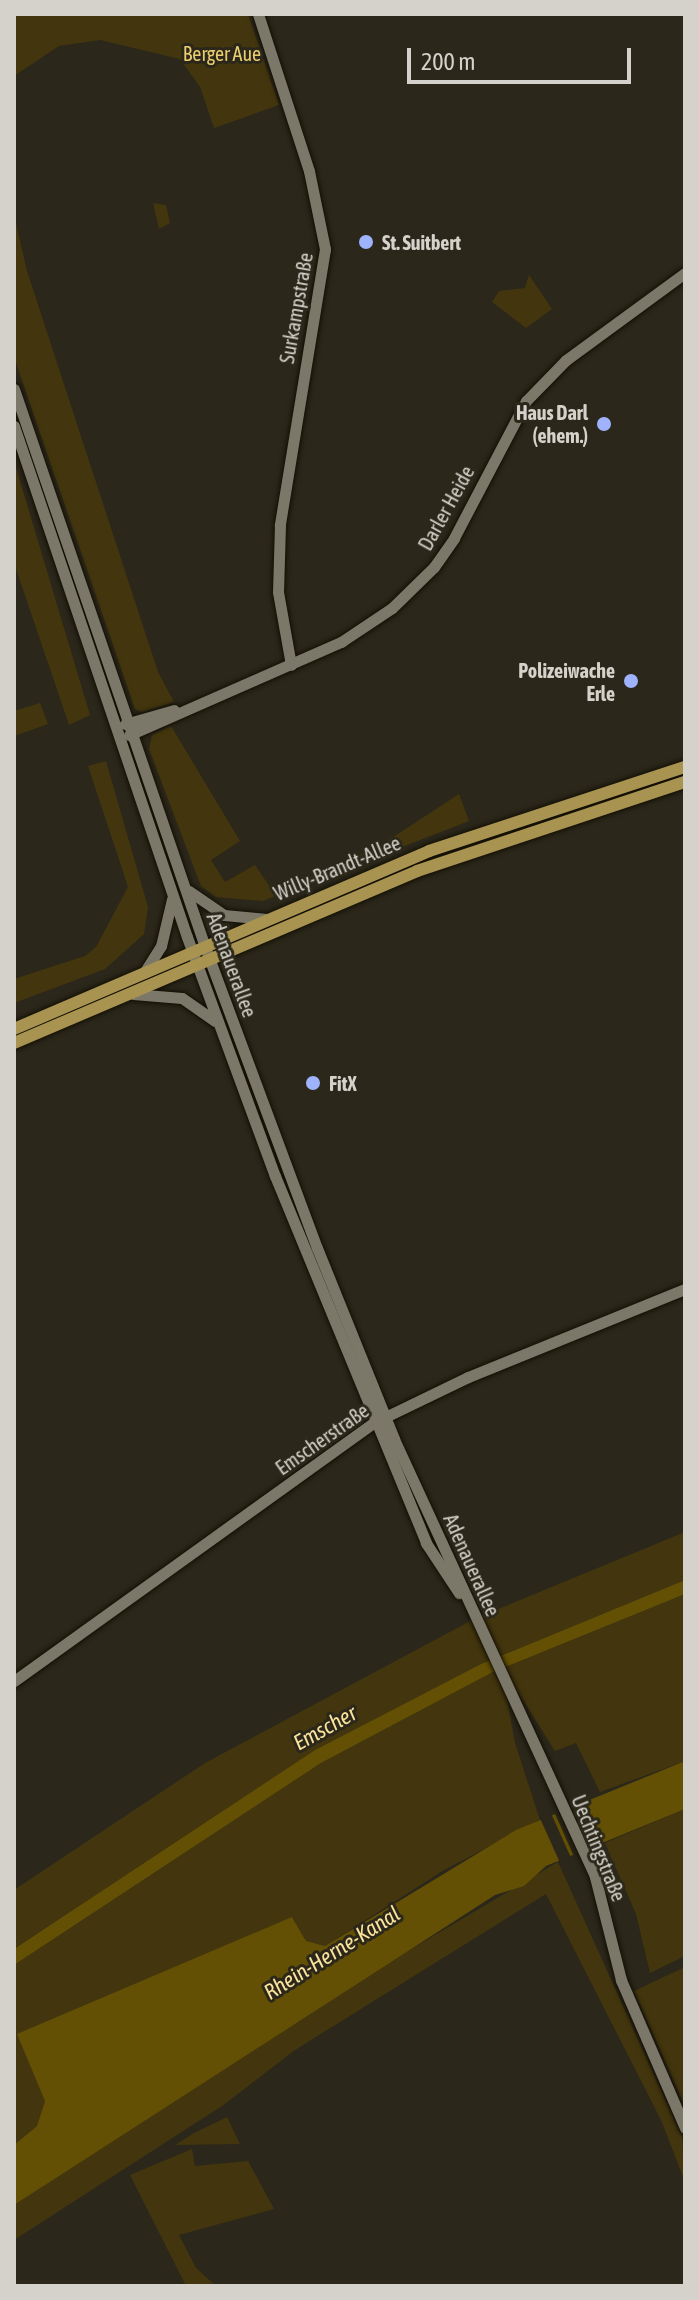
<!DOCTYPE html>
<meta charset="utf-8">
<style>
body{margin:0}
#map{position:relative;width:699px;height:2300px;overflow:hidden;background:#2b271a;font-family:"Asap Condensed",sans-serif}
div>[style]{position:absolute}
.green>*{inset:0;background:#43360e}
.water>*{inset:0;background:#635004}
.pier>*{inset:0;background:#2b271a}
.roads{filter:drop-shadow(0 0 2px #130f05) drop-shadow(0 0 2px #130f05)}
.secondary>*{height:11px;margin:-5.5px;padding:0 5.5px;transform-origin:5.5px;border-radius:5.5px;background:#7c7869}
.primary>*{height:12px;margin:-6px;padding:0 6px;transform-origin:6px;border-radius:6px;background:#a89450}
.dots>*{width:22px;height:22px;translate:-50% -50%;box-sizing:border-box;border:4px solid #2b271a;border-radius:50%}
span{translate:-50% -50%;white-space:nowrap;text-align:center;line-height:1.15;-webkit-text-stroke:6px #2b271a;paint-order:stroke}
.park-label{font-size:20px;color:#eacd70}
.poi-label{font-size:20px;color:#d4d2ca;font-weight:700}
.left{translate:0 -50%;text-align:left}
.right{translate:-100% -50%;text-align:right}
.street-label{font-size:20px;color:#d4d2ca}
.water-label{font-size:22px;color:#fae39b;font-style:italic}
.frame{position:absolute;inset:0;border:16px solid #d4d2ca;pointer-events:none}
.scale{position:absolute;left:407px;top:48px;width:224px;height:36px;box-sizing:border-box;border:4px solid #d4d2ca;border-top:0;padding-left:10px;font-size:24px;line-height:28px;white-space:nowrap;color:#d4d2ca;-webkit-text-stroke:6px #2b271a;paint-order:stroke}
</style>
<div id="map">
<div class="green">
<i style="clip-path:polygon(14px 14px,248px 14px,279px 105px,214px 128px,200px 87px,180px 59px,100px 40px,59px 46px,14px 76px)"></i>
<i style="clip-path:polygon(153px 203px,166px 205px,170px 223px,159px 229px)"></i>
<i style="clip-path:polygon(14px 215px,27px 271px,158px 672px,174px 702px,142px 712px,135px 709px,14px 357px)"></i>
<i style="clip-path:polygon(529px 275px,552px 309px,526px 328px,492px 302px,499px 291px,525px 288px)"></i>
<i style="clip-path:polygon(14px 461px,90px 715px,69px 725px,14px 563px)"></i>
<i style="clip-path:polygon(40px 703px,48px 724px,14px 736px,14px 711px)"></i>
<i style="clip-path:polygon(171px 726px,240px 841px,211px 860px,225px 882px,255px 865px,270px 887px,312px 876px,378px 847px,459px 794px,469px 821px,263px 901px,216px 897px,201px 886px,149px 749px,152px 735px)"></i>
<i style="clip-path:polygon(106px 761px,148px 907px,144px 934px,105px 969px,14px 1003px,14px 979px,85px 956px,96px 947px,128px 887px,88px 766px)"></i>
<i style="clip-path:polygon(685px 1532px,685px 1580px,481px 1664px,315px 1750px,14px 1949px,14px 1890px,205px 1763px,474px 1619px)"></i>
<i style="clip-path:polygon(685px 1594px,685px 1761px,600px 1792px,576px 1743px,555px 1751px,518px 1692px,506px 1694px,515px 1743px,540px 1820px,444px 1870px,325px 1946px,306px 1941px,293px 1918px,45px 2101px,37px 2126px,14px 2145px,14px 1965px,321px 1763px,493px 1672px)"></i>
<i style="clip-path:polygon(685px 1809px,685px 1956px,650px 1973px,636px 1914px,605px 1843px)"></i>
<i style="clip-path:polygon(558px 1862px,682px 2137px,685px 2182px,661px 2120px,546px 1894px,295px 2050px,222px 2106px,14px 2240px,14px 2205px,327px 1999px)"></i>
<i style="clip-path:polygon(685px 1967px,685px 2106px,634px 1991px)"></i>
<i style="clip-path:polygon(227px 2117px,240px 2144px,175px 2145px,194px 2133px)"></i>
<i style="clip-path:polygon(192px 2149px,195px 2166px,248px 2161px,274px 2209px,179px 2235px,196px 2268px,216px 2286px,186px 2286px,130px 2175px)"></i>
</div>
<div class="water">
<i style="clip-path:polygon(685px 1580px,685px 1594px,493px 1672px,321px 1763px,14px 1965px,14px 1949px,315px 1750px,481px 1664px)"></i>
<i style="clip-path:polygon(685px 1761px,685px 1809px,546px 1866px,524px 1886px,495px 1895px,14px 2205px,14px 2145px,37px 2126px,45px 2101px,17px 2034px,292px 1917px,306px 1941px,325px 1946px,516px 1830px)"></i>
</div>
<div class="pier">
<i style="clip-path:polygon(572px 1801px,594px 1851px,575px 1859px,553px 1809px)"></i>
<i style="clip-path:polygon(550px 1811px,572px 1860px,561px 1865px,539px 1816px)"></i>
</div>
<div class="roads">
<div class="secondary">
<i style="left:258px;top:14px;width:165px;rotate:72deg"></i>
<i style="left:309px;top:171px;width:80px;rotate:78.4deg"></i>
<i style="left:325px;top:249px;width:280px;rotate:99.3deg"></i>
<i style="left:280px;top:525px;width:67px;rotate:91.7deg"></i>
<i style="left:278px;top:592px;width:74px;rotate:79.9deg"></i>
<i style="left:14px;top:389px;width:590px;rotate:71.1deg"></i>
<i style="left:205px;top:947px;width:321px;rotate:69.6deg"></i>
<i style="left:317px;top:1248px;width:206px;rotate:68deg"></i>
<i style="left:394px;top:1439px;width:482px;rotate:65.3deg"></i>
<i style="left:595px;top:1877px;width:106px;rotate:75.8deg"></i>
<i style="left:621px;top:1980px;width:161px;rotate:66.6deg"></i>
<i style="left:14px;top:426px;width:539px;rotate:71.3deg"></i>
<i style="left:187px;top:937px;width:255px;rotate:69.8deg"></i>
<i style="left:275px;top:1176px;width:397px;rotate:67.6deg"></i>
<i style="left:426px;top:1543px;width:60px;rotate:56.6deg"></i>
<i style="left:125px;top:724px;width:51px;rotate:-15.9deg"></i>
<i style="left:129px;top:735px;width:232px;rotate:-23.7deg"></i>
<i style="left:341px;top:642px;width:61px;rotate:-33.7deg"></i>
<i style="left:392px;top:608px;width:59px;rotate:-44.3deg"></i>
<i style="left:434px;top:567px;width:35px;rotate:-55deg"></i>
<i style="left:454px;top:538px;width:155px;rotate:-62.3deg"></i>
<i style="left:526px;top:401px;width:57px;rotate:-45.7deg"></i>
<i style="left:566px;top:360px;width:147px;rotate:-36.2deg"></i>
<i style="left:189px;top:891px;width:42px;rotate:34.4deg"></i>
<i style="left:224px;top:915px;width:43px;rotate:5.3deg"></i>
<i style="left:144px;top:973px;width:32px;rotate:-58deg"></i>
<i style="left:161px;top:946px;width:48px;rotate:-76.8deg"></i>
<i style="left:133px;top:994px;width:49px;rotate:4.7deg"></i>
<i style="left:182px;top:998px;width:40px;rotate:34.9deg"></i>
<i style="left:14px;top:1681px;width:444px;rotate:-35.7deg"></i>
<i style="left:375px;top:1422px;width:103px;rotate:-25.8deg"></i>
<i style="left:468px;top:1377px;width:234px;rotate:-22.1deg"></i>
</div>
<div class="primary">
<i style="left:14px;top:1029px;width:452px;rotate:-23.2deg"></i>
<i style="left:429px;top:851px;width:269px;rotate:-18.2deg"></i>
<i style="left:14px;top:1043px;width:438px;rotate:-23.1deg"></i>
<i style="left:417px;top:871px;width:282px;rotate:-18.4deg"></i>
</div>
</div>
<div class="dots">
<i style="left:366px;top:242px;background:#9fb3fd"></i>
<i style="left:604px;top:424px;background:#9fb3fd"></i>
<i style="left:631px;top:681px;background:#9fb3fd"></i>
<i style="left:313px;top:1083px;background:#9fb3fd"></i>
</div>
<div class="park-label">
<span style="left:222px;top:53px">Berger Aue</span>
</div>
<div class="poi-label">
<span class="left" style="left:382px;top:242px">St. Suitbert</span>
<span class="right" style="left:588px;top:424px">Haus Darl<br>(ehem.)</span>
<span class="right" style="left:615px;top:682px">Polizeiwache<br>Erle</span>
<span class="left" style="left:329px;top:1083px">FitX</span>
</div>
<div class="street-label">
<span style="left:296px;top:308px;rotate:-80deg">Surkampstraße</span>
<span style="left:446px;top:508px;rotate:-61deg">Darler Heide</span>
<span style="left:337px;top:868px;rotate:-23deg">Willy-Brandt-Allee</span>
<span style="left:232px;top:965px;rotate:70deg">Adenauerallee</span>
<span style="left:322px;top:1439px;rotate:-35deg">Emscherstraße</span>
<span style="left:472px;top:1565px;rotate:66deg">Adenauerallee</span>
<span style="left:599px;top:1848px;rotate:68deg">Uechtingstraße</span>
</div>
<div class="water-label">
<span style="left:325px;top:1728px;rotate:-29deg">Emscher</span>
<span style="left:332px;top:1953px;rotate:-32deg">Rhein-Herne-Kanal</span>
</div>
<div class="frame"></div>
<div class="scale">200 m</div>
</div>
